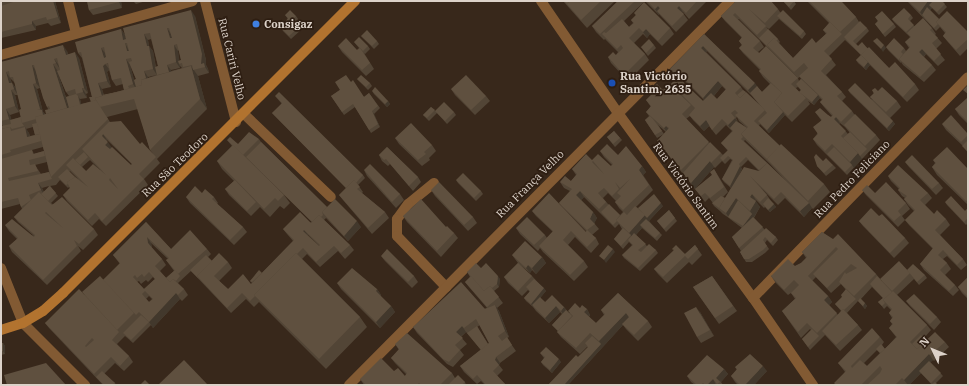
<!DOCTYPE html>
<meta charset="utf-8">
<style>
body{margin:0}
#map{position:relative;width:969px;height:386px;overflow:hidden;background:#38281b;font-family:"IBM Plex Serif",serif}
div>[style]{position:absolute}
.street>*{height:10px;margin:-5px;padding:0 5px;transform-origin:5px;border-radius:5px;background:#825a33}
.secondary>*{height:10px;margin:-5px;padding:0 5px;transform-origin:5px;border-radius:5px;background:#b2732f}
.wall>*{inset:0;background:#524536}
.shaded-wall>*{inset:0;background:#42382c}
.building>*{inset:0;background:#5f503f}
.dots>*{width:11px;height:11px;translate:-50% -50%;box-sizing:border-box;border:2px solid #2e1e12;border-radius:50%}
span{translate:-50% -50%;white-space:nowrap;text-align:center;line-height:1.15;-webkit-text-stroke:3.5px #2e1e12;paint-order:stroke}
.poi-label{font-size:11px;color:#dcd2c9;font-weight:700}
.left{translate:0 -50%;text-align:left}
.street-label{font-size:11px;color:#dcd2c9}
.frame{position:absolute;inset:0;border:2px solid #dcd2c9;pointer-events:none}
.north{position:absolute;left:913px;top:330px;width:40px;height:40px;-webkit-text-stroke:3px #2e1e12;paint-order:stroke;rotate:313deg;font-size:11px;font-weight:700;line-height:16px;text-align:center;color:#dcd2c9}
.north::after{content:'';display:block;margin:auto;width:14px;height:18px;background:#dcd2c9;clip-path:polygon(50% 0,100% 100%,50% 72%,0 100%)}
</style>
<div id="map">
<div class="street">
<i style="left:68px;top:1px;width:33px;rotate:76deg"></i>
<i style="left:205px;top:1px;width:125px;rotate:75.6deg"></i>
<i style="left:541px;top:1px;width:136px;rotate:55.5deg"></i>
<i style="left:618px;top:113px;width:229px;rotate:53.9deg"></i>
<i style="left:753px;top:298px;width:106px;rotate:55.4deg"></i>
<i style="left:1px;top:55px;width:199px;rotate:-15.7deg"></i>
<i style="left:244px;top:114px;width:120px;rotate:43.7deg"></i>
<i style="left:434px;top:183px;width:33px;rotate:141deg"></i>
<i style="left:408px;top:204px;width:19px;rotate:126deg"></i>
<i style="left:397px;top:219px;width:17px;rotate:90deg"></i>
<i style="left:397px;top:236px;width:71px;rotate:46.1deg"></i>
<i style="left:1px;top:268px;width:59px;rotate:68.2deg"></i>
<i style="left:23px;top:323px;width:88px;rotate:45deg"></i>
<i style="left:753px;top:298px;width:308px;rotate:-45.8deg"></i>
<i style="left:349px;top:385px;width:541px;rotate:-45.22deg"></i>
</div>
<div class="secondary">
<i style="left:1px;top:330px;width:23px;rotate:-18deg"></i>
<i style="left:23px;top:323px;width:23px;rotate:-31deg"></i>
<i style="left:43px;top:311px;width:27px;rotate:-42deg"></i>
<i style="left:63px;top:293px;width:413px;rotate:-45deg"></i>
</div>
<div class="wall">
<i style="clip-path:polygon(1px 1px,55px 1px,61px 23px,51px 26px,48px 23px,36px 26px,36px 30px,1px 38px)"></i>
<i style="clip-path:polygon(87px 1px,121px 1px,122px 8px,93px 15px,89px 10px)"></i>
<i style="clip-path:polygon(133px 1px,146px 1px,136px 4px)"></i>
<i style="clip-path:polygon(563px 1px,615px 1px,587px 28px)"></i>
<i style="clip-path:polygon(618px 1px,645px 1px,624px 21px,629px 27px,633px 23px,631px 20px,636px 15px,634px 13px,670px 28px,674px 34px,662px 46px,650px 34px,647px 38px,643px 34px,634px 43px,645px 54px,649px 60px,628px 81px,611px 63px,608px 57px,616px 55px,618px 52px,605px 39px,604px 40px,596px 32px,592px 26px)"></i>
<i style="clip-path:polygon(645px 1px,707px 1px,689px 19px,683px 12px,682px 12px,688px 20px,676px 32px,659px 14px,659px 15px)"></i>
<i style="clip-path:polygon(evenodd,736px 1px,778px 9px,780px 12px,804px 31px,806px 34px,802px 39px,779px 19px,769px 29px,766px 27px,778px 39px,780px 42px,779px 43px,793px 58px,816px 43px,826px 34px,823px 30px,829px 23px,807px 1px,841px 1px,856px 17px,859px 22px,867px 28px,869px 31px,856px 44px,858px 46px,868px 48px,889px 68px,915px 84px,919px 90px,907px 102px,870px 65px,866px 70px,858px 63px,856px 60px,861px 55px,845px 40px,829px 56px,836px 65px,826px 75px,842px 92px,846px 97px,842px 101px,852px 111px,854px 114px,876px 135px,880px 140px,847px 175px,817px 145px,813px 139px,817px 134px,821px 120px,815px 112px,828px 115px,831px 117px,832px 116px,824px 107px,820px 102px,822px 100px,820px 98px,814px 105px,808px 101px,810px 104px,792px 122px,785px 115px,769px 133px,760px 124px,759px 126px,780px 146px,824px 184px,830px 192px,813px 209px,812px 208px,804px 217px,785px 198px,778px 205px,761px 188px,767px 195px,771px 201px,776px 207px,770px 212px,765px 207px,764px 208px,756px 200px,755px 201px,760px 207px,754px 218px,765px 230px,776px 237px,778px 240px,773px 246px,767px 240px,765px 243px,769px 249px,765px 253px,752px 262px,746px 262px,740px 252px,741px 251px,732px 237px,742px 228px,730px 219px,729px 218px,723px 214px,720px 211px,714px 206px,712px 203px,713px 203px,709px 198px,705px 202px,695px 189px,712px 175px,714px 169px,728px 192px,723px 197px,725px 198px,731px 188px,724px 182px,722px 179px,732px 160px,730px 159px,725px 164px,722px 161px,715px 168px,714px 167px,695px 189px,657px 141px,666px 132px,658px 125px,664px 134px,657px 138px,645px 120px,649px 116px,646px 112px,651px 107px,646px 100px,656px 90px,654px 87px,663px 90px,675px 90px,671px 84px,677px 78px,670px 69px,704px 34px,762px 92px,770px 84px,763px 77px,759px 71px,760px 70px,743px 53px,739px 48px,742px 45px,739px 41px,742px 38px,725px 21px,721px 16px,736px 1px,738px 19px,739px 19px,798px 78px,800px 77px,801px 79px,799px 81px,798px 78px,758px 52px,764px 47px,760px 41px,738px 19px,736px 1px,707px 51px,752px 96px,761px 107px,743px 90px,741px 87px,706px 52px,707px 51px,736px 1px,682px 78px,704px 100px,703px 101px,681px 80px,682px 78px,736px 1px,722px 86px,726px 90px,717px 99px,714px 96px,722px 86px,736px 1px,798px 87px,801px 90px,799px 92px,796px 88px,798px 87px,736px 1px,690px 116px,693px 120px,704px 131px,709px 126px,716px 135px,726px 125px,732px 131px,721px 143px,728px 151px,723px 155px,721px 153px,709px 143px,686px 119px,690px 116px,736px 1px,737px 117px,739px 121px,747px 128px,738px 122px,736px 118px,737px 117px,736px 1px,840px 123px,845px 127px,850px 133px,848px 134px,839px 124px,840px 123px,736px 1px,745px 140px,770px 164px,785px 180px,744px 141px,745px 140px,736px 1px,748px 160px,759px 171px,737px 179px,742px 169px,741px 167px,748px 160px)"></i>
<i style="clip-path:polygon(783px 1px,794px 1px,796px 4px,791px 10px)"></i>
<i style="clip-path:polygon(907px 1px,942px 1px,947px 7px,939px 15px,932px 8px,930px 10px,939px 19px,968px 32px,968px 48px,960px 56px,947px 41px,943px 36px,945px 33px,940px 27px,936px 31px)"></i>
<i style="clip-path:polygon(285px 15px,296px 16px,298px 19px,296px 22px,302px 29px,291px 39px,283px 31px,281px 28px,288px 19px)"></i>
<i style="clip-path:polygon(911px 15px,913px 18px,910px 21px,914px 26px,932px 28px,936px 34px,935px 35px,942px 43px,936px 49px,945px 60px,938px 66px,926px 54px,924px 57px,932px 65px,936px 70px,924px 82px,903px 65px,901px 62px,901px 63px,888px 50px,886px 47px,904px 48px,906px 51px,909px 48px,905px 42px,910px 37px,908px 35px,894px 22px,892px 19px)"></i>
<i style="clip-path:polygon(evenodd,195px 16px,206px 60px,206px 65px,208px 69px,209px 73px,198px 76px,207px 109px,157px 159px,160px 163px,144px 179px,148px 185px,106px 226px,99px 219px,92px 226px,67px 201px,63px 195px,70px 188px,69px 187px,68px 188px,60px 180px,56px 185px,50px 186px,58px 196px,51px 203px,94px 229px,98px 235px,83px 250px,78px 246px,81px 251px,47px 285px,12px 252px,9px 246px,17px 239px,9px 231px,5px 225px,34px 236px,18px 222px,14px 217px,22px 209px,20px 204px,1px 209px,1px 126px,3px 126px,1px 124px,1px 62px,67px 51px,68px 54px,79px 58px,88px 93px,86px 94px,87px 98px,80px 99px,81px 104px,91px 102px,92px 97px,82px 58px,78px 53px,121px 29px,125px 35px,126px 39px,195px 16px,151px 39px,158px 66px,156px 67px,153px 51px,149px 46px,148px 40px,151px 39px,195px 16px,179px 50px,181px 60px,179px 61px,178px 51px,179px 50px,195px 16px,130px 65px,136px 79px,134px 80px,130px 65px,195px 16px,180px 66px,182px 68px,171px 71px,171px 70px,180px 68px,180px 66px,195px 16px,109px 70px,112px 80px,116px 86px,123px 84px,124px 90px,104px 95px,102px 89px,111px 87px,107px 72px,109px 70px,195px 16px,57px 71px,66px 92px,69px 96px,66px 97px,57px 71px,195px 16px,157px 75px,148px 78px,148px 77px,157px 75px,195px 16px,10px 78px,15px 83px,16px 88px,12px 83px,10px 78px,195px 16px,40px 88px,47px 107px,48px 109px,46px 114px,45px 114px,43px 112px,37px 89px,40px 88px,195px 16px,15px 95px,18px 95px,21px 109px,21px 117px,11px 120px,10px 115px,19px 112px,15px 95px,195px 16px,138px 109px,150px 150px,153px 154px,110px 122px,107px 117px,138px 109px,195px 16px,33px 127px,35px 135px,30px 136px,29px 133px,26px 129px,33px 127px,195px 16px,107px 140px,132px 164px,131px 165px,111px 148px,106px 141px,107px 140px,195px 16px,43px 147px,44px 151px,34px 154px,32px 150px,43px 147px,195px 16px,89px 159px,100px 170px,86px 171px,82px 167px,90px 160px,89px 159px,195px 16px,47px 162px,49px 172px,41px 174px,35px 165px,47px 162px,195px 16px,70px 171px,78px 179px,75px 177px,69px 172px,70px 171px,195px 16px,49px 186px,44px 192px,42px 188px,49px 186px)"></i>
<i style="clip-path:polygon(875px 17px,894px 24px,896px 27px,885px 37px,875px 24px,878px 21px)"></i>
<i style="clip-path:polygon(361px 36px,377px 41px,379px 44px,374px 49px)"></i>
<i style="clip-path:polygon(354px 42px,368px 46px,370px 49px,365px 54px,364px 53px,374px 69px,366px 76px,342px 52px,338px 46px,357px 50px,359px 48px)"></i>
<i style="clip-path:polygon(654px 45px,656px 48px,648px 56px,641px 47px)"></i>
<i style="clip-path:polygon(357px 79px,370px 83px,372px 86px,368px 90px)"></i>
<i style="clip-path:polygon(351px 82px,364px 97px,369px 93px,380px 108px,374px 114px,380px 127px,371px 133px,355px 107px,344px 115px,331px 96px)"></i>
<i style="clip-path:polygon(451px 89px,486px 96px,490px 101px,475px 115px,455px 95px)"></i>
<i style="clip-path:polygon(848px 90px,873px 100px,870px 97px,874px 94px,872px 90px,878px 91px,897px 101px,901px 107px,890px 118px,895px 124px,889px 131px,850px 93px)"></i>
<i style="clip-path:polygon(372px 91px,388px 101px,390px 104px,387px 107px,374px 94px)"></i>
<i style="clip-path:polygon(275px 96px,363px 175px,365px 178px,358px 185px,363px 192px,362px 193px,385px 212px,389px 218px,372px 234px,343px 200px,339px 195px,346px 188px,275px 116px,272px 113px,282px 104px)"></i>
<i style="clip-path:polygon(968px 99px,968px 124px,959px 115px,955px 109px)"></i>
<i style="clip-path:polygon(431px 107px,435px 111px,454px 112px,456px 115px,447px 124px,437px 113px,429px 121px,423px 115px)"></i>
<i style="clip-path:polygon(942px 124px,968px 134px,968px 153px,963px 146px,946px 130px)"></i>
<i style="clip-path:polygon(614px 131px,622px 140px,615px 147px,607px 137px)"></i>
<i style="clip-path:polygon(395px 138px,432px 145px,436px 151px,429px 158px,430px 160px,422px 166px,399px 144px)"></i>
<i style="clip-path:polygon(evenodd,259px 139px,261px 142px,327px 207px,361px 227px,348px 241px,326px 218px,324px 220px,350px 245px,354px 250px,345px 259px,338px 251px,320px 267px,307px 254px,302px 259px,360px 317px,367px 327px,326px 369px,259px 302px,254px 307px,246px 299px,231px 313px,191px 271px,178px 283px,184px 289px,188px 295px,182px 301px,180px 299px,153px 328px,151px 325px,133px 343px,125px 336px,117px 344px,129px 356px,133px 362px,124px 371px,115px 363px,104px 374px,115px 383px,116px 385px,103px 385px,49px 328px,45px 323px,84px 295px,103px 280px,120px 264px,113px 255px,146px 222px,171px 249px,207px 249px,211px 254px,208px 257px,212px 261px,228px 262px,232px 268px,219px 281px,228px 289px,251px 284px,252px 283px,250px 281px,262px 273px,293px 241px,287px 234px,283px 229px,312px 222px,248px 160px,284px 195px,290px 203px,284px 209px,280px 206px,270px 217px,260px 207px,251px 216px,229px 195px,225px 189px,234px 181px,222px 169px,217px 161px,232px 146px,227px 140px,238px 144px,259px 139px,308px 235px,319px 246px,308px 236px,308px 235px,259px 139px,151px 243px,168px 259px,166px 260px,174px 271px,166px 278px,160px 271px,166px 265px,162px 259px,152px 248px,151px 243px,259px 139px,153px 277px,155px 279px,144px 289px,137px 282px,139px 281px,141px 284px,146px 280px,148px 282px,153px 277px,259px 139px,149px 296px,152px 299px,149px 302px,146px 299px,149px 296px)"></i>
<i style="clip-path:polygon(387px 147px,418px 177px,421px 182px,413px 191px,390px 164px,388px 166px,382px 161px,379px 155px)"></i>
<i style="clip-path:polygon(evenodd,600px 151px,618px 155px,642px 166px,646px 172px,643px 175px,653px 190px,636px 207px,638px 208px,663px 206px,649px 221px,660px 233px,662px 235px,657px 241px,642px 228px,636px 235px,647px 246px,656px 250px,658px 253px,640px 271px,624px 258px,622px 255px,632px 245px,629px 242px,623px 249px,614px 239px,622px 229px,619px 224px,615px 228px,584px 197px,581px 200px,593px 212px,597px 218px,594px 223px,599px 229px,592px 235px,596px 238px,599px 244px,591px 253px,575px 237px,568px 245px,584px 261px,588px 267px,574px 281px,543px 252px,540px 248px,538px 251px,520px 234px,516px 228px,545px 235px,547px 238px,553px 232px,536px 216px,532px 211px,586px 232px,586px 231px,563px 208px,559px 203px,570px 191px,564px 188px,560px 182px,571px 181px,576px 175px,572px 169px,592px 160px,611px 166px,612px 165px,604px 157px,600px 151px,608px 193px,616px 201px,615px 202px,619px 208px,623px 212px,620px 215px,608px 204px,603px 198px,608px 193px)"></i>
<i style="clip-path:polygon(933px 160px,968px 169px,968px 205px,937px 175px,932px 167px,935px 163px)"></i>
<i style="clip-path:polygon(823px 161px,833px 165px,836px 168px,826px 176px,817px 166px)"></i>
<i style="clip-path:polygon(905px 162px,939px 183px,943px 188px,936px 195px,909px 167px)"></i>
<i style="clip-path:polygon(364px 170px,400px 194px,404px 200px,396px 208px,367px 176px)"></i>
<i style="clip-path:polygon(888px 176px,928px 193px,932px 198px,925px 205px,934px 214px,946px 219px,950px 225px,940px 235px,963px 259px,967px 265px,961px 270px,947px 256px,943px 259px,947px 263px,951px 269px,945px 275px,955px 285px,959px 290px,953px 296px,924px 270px,920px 264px,933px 249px,909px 225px,905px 220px,914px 211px,908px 205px,904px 199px,905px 198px,902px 196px,898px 190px,899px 189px,891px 181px)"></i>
<i style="clip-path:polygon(456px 180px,481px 191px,483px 194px,476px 201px,458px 183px)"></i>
<i style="clip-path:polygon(431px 190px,473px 217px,477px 223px,468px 231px,435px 196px)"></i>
<i style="clip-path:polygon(862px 190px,875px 193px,906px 203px,910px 209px,902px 216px,905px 220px,898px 227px,866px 195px)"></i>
<i style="clip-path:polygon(202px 193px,214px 197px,218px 203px,217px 204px,243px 227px,247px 232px,234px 245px,190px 203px,186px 197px)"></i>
<i style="clip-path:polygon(945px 202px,965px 211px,968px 208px,968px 223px,966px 225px,947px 205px)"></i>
<i style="clip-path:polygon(669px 210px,677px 221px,666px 232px,657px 221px)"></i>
<i style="clip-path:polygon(403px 216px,446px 227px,454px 233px,458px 238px,441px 257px,407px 222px)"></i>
<i style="clip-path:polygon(879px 216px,905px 238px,909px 243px,894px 258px,863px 226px,859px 221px)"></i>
<i style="clip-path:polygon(evenodd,822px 232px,876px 274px,882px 281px,907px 270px,925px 275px,927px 278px,919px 285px,914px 279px,897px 295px,927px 325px,931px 330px,924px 338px,926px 341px,945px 342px,949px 347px,934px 361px,933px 360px,930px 362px,943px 376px,936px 383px,932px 385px,921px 373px,909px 385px,908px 385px,906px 384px,905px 385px,836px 385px,845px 372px,842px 368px,838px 363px,880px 337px,884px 342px,882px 345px,885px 349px,896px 337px,889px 328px,892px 324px,890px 321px,892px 318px,889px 313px,891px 310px,887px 306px,884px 309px,881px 305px,878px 302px,883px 298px,872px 287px,861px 299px,867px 306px,865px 309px,858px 301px,847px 313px,858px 325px,862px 330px,840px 351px,825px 335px,810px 350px,802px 339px,811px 330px,810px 329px,801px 338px,782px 311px,795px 299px,791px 293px,788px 295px,775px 282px,771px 276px,795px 266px,801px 263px,806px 258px,802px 252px,822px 232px,816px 277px,831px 293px,841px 284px,846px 290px,842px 297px,835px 304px,841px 311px,838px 315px,829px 305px,832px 302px,828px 296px,812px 281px,816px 277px,822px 232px,877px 350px,880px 353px,867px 366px,864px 363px,877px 350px)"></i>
<i style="clip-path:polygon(695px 245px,702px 255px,692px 265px,689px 262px,667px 283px,658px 274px,654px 269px,674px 251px,672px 249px,685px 254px)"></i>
<i style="clip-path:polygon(512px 255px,542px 257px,546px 263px,536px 274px,532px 270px,530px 273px,520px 265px,532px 276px,546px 291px,540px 298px,545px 302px,564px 307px,569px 313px,580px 308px,587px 309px,590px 315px,589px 317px,596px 323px,604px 315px,601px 310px,618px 293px,648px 321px,652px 327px,638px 341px,626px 329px,623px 325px,568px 385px,548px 385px,578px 357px,588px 347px,587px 347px,580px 354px,561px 337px,557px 332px,558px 331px,552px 325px,562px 314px,560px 312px,549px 323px,536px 311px,533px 307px,526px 301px,524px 298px,530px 292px,528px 290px,522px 296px,508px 283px,504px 277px,518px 263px)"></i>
<i style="clip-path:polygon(381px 256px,414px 276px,418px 282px,412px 288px,385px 261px)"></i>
<i style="clip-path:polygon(evenodd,481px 268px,500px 279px,499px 287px,494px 291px,503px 303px,497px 308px,499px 311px,509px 337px,507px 338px,516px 351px,500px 363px,499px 365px,503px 370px,497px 376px,506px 385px,485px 385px,481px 381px,477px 384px,464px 372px,460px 366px,481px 350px,466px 332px,461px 337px,467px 344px,460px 350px,464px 355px,453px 367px,447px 364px,417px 333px,413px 327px,487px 308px,469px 287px,465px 282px,470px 277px,467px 272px,481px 268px,480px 325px,489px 343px,488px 344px,477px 327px,480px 325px)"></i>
<i style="clip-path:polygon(712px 276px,737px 311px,719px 324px,693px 287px)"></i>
<i style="clip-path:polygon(968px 277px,968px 299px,962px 293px,958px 287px)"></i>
<i style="clip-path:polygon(337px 283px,377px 289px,381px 295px,380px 296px,391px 306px,395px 312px,380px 328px,341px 289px)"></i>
<i style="clip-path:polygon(906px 301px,937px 317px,941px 322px,934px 330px,910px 306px)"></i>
<i style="clip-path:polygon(700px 312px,714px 336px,701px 343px,697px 337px)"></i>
<i style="clip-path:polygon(1px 343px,3px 343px,5px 346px,5px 354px,1px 355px)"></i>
<i style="clip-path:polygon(395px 344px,452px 373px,455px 378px,465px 382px,466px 385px,364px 385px,360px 379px,405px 376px,406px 374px,395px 363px,391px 358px,399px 350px)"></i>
<i style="clip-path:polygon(540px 353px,561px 362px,552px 373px,543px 365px,541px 362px,544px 358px)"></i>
<i style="clip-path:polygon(735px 367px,767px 371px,754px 385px,738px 385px,735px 382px,731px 376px,737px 370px)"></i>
<i style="clip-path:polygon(724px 369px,728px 374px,721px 382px,723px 385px,695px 385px,691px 382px,687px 376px)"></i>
</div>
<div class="shaded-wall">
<i style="clip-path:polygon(53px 1px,55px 1px,61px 23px,58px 17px)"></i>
<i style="clip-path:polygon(118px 1px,121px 1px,122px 8px,119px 2px)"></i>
<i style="clip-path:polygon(928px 1px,931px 1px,934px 5px,929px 5px,932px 8px,924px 18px,920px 12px)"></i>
<i style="clip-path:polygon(658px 6px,662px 12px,657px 11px,659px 14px,659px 15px,655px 9px)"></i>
<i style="clip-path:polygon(679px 6px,683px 12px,681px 13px,677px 8px)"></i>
<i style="clip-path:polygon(191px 10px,195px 16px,206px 60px,206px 65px,208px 69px,209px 73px,205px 67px,201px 64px)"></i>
<i style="clip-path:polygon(32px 21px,36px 26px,36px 30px,32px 24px)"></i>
<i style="clip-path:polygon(167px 28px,171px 34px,174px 44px,170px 38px)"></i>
<i style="clip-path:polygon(121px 29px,125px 35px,127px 43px,123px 40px)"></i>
<i style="clip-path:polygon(646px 29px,650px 34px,647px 38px,643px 32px)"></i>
<i style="clip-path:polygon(144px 34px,148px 40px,149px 46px,153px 51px,157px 75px,153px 69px)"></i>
<i style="clip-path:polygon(125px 43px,128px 49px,131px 57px,127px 51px)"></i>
<i style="clip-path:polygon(63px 45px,67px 51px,70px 61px,66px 55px)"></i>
<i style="clip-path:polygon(174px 45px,178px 51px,180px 64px,179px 64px,180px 66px,180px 68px,176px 62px)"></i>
<i style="clip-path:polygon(884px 45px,886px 48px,883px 52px,881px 49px)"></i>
<i style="clip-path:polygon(703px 46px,707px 51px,705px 53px,701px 48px)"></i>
<i style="clip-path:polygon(101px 48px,105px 53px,108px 64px,104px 58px)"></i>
<i style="clip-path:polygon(922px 49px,926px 54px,923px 57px,919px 52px)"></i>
<i style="clip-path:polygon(75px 52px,79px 58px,88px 93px,84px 88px)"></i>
<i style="clip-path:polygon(54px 59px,58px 64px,60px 69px,56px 63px)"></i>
<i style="clip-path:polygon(126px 59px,130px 65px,137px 90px,133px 84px)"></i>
<i style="clip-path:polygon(868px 62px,870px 65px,866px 70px,864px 67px)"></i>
<i style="clip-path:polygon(53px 64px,57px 70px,71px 113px,68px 111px)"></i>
<i style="clip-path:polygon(105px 64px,109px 69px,107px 72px,111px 87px,107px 81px,103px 66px)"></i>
<i style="clip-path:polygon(32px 65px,36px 71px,40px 88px,36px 83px)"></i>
<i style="clip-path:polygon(167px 65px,171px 70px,173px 79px,170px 77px)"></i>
<i style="clip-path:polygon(191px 66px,198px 76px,207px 109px,200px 99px)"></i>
<i style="clip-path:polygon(144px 71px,148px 77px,151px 89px,147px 83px)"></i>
<i style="clip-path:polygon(6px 72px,10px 78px,13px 89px,9px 83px)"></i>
<i style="clip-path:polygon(679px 73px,682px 78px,680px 81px,676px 75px)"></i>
<i style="clip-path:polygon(718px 81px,722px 86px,707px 104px,703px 98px)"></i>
<i style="clip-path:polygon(12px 83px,16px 88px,18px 95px,14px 89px)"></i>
<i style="clip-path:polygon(98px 83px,102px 89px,106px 103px,103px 101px)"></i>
<i style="clip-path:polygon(755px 83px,759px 89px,750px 93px,752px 96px,748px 90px)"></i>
<i style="clip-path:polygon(33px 84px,37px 89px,43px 112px,46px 115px,44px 117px,42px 112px,40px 109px)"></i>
<i style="clip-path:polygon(82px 88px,86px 94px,87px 98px,83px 92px)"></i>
<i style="clip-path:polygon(11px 90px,15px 95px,19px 112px,15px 106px)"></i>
<i style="clip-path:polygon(818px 95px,820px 98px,814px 105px,812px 102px)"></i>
<i style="clip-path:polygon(78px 96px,80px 99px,84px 113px,82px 110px)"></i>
<i style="clip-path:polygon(388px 101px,390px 104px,387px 107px,385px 104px)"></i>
<i style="clip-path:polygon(6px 109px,10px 115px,13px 124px,9px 119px)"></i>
<i style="clip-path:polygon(372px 111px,374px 114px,380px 127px,378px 124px)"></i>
<i style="clip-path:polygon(783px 112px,785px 115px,769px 133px,767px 130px)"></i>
<i style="clip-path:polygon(836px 117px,840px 123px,838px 125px,834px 119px)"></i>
<i style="clip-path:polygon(735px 118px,739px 123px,730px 128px,728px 125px)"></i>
<i style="clip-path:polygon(706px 120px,710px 125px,704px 131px,700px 126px)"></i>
<i style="clip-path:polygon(893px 121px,895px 124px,889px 131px,887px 128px)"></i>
<i style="clip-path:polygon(666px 126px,670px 131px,668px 134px,664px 128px)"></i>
<i style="clip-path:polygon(25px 127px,29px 133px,31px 142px,27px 137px)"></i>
<i style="clip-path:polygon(103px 134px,107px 140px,106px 142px,102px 136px)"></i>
<i style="clip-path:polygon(108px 142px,112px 148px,109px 150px,105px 145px)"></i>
<i style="clip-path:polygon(858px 153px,862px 159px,854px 168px,850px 162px)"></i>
<i style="clip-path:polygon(710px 161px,714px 167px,695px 189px,691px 183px)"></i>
<i style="clip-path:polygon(642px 166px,646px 172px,643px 175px,653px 190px,639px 170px)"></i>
<i style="clip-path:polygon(740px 166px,742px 169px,732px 189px,730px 186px)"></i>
<i style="clip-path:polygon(38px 183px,42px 188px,45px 196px,41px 190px)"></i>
<i style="clip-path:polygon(580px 191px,584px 197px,580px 201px,576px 195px)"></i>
<i style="clip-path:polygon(752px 194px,756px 200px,754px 203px,750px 197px)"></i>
<i style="clip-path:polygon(736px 198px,740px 203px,729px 218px,726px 213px)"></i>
<i style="clip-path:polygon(756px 201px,760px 207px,754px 217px,745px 229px,743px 226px,752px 214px,750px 211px)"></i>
<i style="clip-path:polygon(661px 203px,663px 206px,643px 227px,640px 225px,642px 228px,633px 238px,629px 233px,645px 215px)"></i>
<i style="clip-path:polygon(809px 203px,812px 208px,804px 217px,800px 211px)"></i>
<i style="clip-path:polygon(774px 204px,776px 207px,770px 212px,768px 210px)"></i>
<i style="clip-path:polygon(593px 212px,597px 218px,594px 224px,590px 219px)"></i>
<i style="clip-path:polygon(357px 221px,361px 227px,348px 241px,344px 236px)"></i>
<i style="clip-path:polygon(304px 230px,308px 235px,307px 237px,303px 231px)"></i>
<i style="clip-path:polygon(147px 237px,151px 243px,152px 249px,148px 243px)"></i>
<i style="clip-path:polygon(613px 249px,615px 252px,606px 263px,604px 260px)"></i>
<i style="clip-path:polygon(542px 257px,546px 263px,536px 274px,532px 268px)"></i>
<i style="clip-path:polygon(528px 265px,532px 270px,530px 273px,526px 268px)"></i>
<i style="clip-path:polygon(498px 276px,500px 279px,499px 287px,497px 284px)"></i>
<i style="clip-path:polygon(544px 288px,546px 291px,533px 307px,531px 304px)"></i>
<i style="clip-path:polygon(377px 289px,381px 295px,379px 297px,376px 291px)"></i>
<i style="clip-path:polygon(176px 293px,180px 299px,153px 328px,149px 322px)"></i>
<i style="clip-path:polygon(828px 296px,832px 302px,828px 306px,824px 300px)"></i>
<i style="clip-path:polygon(865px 303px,867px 306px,865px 309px,863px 306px)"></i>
<i style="clip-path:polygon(495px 305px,499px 311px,509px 337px,505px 331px)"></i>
<i style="clip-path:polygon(391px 306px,395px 312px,380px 328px,376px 322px)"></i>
<i style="clip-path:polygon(556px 306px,560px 312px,549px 323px,545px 318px)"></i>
<i style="clip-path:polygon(564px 307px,568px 313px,565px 317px,561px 311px)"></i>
<i style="clip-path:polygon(696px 307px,700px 312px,714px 336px,710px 330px)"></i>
<i style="clip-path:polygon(587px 309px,590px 315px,588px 317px,584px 312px)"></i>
<i style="clip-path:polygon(626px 313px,630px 319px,622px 324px,623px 325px,568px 385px,564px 385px,601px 344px,599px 341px)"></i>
<i style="clip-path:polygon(462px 326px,466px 332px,460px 337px,456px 332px)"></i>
<i style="clip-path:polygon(3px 343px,5px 346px,5px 354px,3px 351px)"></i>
<i style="clip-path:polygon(929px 354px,933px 360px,921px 372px,919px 371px,921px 373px,909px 385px,908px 385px,904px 380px)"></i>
<i style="clip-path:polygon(496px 357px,500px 363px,499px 365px,495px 360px)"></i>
<i style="clip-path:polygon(559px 359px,561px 362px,552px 373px,550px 370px)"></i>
<i style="clip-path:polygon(763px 366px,767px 371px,754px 385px,745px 385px)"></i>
<i style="clip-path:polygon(724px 369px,728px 374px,721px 382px,716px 378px)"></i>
<i style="clip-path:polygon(713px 379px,716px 385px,707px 385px)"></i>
</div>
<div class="building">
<i style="clip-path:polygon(16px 1px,53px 1px,58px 17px,47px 20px,46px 17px,32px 21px,32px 24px,1px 32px,1px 6px)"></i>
<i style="clip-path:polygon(87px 1px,118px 1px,119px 2px,89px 10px)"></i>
<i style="clip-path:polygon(564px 1px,570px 1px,567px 4px,569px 6px)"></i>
<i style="clip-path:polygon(570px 1px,601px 1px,581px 20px,567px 4px)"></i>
<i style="clip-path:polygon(618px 1px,635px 1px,600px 34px,592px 26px)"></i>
<i style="clip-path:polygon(647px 1px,697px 1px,686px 13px,679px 6px,677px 8px,684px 14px,672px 26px,657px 11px,660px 8px,658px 6px,655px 9px)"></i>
<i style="clip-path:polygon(736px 1px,771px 1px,778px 9px,765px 23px,749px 9px,766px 26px,757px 35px,735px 13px,733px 15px,760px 41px,753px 48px,759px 53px,766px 46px,798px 78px,791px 84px,806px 98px,788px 116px,774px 102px,782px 93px,759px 71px,761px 69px,739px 48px,742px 45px,739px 41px,742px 37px,721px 16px)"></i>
<i style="clip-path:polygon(783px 1px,794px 1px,789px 7px)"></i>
<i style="clip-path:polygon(809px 1px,841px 1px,856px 17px,840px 32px)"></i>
<i style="clip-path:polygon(908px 1px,928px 1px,920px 12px)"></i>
<i style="clip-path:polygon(931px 1px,942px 1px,945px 4px,937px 12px,929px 5px,932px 2px)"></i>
<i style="clip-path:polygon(644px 2px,670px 28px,658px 41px,646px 29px,643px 32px,639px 28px,629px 38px,645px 54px,624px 75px,608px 57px,613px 52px,616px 55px,623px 48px,621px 45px,617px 49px,602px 34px,604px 32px,606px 33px,622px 19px,629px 27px,634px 23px,631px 20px,636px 15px,634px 13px)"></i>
<i style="clip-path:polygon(927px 7px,939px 19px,936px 22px,938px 24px,934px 28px,922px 15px)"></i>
<i style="clip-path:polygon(904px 8px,911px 15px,908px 19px,914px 25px,906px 32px,892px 19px)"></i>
<i style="clip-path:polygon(evenodd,191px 10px,202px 54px,201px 64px,204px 63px,205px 67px,193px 70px,192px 65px,183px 67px,182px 63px,179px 64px,178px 61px,181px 60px,177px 44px,174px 45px,176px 62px,167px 65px,169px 72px,157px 75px,155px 67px,158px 66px,150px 33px,144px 34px,147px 46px,149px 46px,153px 69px,144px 71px,146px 78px,141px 80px,142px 85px,136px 87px,134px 80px,136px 79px,129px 62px,132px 61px,131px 58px,126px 59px,133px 84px,128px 86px,129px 88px,134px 87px,124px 90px,121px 78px,112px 80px,108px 63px,105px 64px,103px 66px,107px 81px,98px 83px,102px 96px,95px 98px,96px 100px,91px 102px,89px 97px,92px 97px,81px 52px,78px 53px,75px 42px,121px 29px,123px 40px,126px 39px,123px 28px,191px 10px,167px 28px,169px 28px,172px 38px,170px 38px,167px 28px,191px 10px,125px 43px,127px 43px,129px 51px,127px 51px,125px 43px,191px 10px,104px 47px,106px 57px,104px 58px,101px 48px,104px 47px)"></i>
<i style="clip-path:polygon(290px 10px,296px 16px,293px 19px,300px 26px,289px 36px,281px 28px,288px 18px,285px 15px)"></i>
<i style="clip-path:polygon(783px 10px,804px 31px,800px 36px,777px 16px)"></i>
<i style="clip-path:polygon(882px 11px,894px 24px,883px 34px,875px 24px,878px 21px,875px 17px)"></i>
<i style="clip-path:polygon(947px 11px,968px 32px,968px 39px,956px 50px,943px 36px,946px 32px,936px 22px)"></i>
<i style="clip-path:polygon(923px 18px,932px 28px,930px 30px,938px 38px,932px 43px,941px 54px,934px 61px,922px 49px,919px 52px,932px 65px,920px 77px,899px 59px,910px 47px,905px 42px,911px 37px,907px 33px)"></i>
<i style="clip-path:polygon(860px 21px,867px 28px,853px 41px,858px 46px,862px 42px,868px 49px,861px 55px,868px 62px,864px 67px,856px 60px,861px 55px,844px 37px)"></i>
<i style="clip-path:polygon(830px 22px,842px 34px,824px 51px,832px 59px,821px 71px,842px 92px,837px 96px,852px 111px,841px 122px,836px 117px,834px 119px,846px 131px,841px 136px,858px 153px,850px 162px,832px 144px,825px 151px,813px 139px,818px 134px,813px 127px,822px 120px,815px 112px,820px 108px,828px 115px,831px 117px,833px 115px,820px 102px,823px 99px,799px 76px,808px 68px,804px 63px,794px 72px,767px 45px,774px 38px,793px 58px,812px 38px,816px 43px,827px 33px,823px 30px)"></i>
<i style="clip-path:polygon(768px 29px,778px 39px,776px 41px,774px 38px,767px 45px,769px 48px,759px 38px)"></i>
<i style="clip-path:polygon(367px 30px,377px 41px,372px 46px,361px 36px)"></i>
<i style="clip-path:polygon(704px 34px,755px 83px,748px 90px,703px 46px,701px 48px,741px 87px,735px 93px,740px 98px,746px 92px,765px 110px,754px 121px,780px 146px,767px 159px,741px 134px,748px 127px,735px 115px,738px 113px,735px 110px,731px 113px,735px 118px,728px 125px,722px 119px,712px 130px,706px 120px,700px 126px,689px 115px,695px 108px,671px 84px,678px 77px,703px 101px,711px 93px,717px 99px,726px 89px,718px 81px,703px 98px,679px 73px,676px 75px,670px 69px)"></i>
<i style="clip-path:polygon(359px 37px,368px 46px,363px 51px,354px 42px)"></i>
<i style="clip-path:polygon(346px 38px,357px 50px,360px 48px,370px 63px,362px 70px,338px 46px)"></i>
<i style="clip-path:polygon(877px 38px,884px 45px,881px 49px,873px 41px)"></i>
<i style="clip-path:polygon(894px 38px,904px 48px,901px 52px,903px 54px,899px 59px,899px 60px,886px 47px)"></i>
<i style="clip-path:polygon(649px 39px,654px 45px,646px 53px,641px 47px)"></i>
<i style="clip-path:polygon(63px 45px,66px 55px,75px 52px,84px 88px,82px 88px,83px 92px,76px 94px,75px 89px,66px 92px,57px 71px,60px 70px,57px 58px,54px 59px,56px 63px,53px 64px,67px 108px,46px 114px,45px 110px,50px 109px,49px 106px,47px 107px,43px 98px,34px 65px,32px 65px,36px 83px,33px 84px,40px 109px,37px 109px,42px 110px,43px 115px,35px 117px,36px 119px,22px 123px,19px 110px,21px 109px,13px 77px,10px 77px,9px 71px,6px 72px,9px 83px,12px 83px,14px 89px,11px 90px,15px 106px,6px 109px,9px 119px,1px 121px,1px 62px)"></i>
<i style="clip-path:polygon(869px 47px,889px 68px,895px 62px,915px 84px,903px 97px,861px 55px)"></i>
<i style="clip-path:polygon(191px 66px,200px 99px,150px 150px,134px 99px,100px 107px,95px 98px,142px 85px,141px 80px)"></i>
<i style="clip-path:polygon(346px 75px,351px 82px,353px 80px,364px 97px,369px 93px,378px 106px,372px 111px,378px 124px,369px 130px,353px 104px,342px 112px,331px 96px,340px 90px,335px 82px)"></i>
<i style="clip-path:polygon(361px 75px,370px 83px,366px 87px,357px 79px)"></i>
<i style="clip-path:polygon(466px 75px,486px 96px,471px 110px,451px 89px)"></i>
<i style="clip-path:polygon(801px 79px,818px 95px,812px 102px,799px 92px,801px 90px,796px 84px)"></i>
<i style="clip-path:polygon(771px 83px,782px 93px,774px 102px,783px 112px,767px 130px,758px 121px,767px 113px,750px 93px,757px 86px,762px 92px)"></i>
<i style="clip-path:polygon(855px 83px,893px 121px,887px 128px,848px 90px)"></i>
<i style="clip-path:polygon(657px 84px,663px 90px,669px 84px,691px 105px,682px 114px,709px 142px,681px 170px,657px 141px,669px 128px,666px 126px,664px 128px,646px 112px,651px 106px,646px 100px,657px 89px,654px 87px)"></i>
<i style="clip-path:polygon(968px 85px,968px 94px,963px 90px)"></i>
<i style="clip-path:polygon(375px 87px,388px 101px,385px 104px,372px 91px)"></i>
<i style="clip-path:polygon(882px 87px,897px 101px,886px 112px,870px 97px,874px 93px,872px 90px,875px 88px,878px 91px)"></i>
<i style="clip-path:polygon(743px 90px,746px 92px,740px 98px,737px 95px)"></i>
<i style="clip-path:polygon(122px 91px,103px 96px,102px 95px)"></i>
<i style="clip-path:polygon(279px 92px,363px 175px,356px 183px,354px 180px,346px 188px,272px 113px,282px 103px,275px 96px)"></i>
<i style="clip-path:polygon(76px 94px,78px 96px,80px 105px,69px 108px,66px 97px)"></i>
<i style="clip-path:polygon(967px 98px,968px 99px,968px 122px,955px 109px)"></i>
<i style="clip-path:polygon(96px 100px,108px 119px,51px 177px,35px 117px)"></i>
<i style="clip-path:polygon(444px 102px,454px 112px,445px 121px,435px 111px)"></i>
<i style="clip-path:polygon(431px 107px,435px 110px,427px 118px,423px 115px)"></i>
<i style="clip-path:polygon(855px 114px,876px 135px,865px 146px,844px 125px)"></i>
<i style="clip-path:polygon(951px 115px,968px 134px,968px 135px,961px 142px,942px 124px)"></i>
<i style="clip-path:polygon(650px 116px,653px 119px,662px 131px,655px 135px,645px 120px)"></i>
<i style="clip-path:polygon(21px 117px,22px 123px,24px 126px,12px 129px,10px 127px,1px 129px,1px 126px,11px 124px,10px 120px)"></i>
<i style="clip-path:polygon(evenodd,121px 121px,140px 144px,142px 142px,156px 157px,139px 174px,144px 179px,102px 221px,95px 213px,88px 220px,63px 195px,70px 188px,67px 182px,75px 177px,88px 187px,66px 165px,73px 158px,86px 171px,93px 164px,106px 175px,82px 149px,109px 122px,121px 121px,103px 134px,132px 164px,131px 165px,112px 147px,110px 149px,105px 145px,108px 142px,102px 136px,103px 134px,121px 121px,110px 178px,118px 189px,109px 180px,110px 178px)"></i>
<i style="clip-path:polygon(736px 121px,747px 128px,741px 134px,743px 137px,741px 139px,767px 163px,759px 170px,746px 157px,739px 164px,740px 166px,730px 186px,722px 179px,733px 160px,728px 156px,723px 161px,720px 158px,728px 150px,721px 143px,733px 131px,730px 128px)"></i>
<i style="clip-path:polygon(37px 123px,40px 134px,35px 135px,32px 124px)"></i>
<i style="clip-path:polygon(411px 123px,432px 145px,424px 152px,426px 154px,418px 160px,395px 138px)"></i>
<i style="clip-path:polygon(10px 127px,11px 131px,25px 127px,27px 137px,40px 134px,41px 141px,10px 150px,11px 152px,1px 155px,1px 129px)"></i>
<i style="clip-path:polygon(614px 131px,620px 138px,613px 144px,607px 137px)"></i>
<i style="clip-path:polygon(249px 132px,259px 139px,243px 155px,227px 140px,230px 137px,238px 144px)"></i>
<i style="clip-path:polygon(850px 132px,867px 149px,860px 156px,858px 153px,843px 138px)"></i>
<i style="clip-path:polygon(968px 140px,968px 152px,962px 146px)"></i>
<i style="clip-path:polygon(261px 142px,327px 207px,322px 212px,323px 215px,321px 217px,319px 215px,312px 222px,246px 157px)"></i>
<i style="clip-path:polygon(710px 142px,721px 153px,711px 163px,710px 161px,691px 183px,683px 173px)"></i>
<i style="clip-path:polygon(evenodd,607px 144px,618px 155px,626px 146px,642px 166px,639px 170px,649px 185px,623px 210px,615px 202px,621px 196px,617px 193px,630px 179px,620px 188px,615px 182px,619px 189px,612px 196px,604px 188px,598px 193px,606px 202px,599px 209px,580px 191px,576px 195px,593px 212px,590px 219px,595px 224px,587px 230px,596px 238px,587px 247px,571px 231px,563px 240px,584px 261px,570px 275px,539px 246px,553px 231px,532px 211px,549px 193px,586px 232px,587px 230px,559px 203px,572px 189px,560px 182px,565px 176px,571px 181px,577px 174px,572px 169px,586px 154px,592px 160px,598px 154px,611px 166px,613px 164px,600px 151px,607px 144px,593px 161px,604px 174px,592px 162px,593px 161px)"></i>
<i style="clip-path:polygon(781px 144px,824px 184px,808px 201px,767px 159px)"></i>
<i style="clip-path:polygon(233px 145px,284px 195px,278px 201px,275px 198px,264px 209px,217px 161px)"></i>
<i style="clip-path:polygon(387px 147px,418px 177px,409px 186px,386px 159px,384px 160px,379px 155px)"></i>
<i style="clip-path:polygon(834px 147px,852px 165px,845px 172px,827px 154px)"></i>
<i style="clip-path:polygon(947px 147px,968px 169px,968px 200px,966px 201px,932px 167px,936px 163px,933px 160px)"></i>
<i style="clip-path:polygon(32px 150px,33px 154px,44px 151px,45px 156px,29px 160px,30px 165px,35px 164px,38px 171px,8px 178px,9px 181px,49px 172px,51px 177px,52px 179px,38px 183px,41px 190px,29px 195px,31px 200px,21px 207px,18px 198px,1px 202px,1px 159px)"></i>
<i style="clip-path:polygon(84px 152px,88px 157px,80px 165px,75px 160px)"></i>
<i style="clip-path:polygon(816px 154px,823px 161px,826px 158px,833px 165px,824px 173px,817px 166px,814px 157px)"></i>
<i style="clip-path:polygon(912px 155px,939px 183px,932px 189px,905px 162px)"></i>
<i style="clip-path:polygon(767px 163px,809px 203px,800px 211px,781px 192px,774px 199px,750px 176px,767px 195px,760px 202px,752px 194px,750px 197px,756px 201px,750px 211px,736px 198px,726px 213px,719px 208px,744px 167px,759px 171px)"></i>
<i style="clip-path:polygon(370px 164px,400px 194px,392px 202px,364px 170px)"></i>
<i style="clip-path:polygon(898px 165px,928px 193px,920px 200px,934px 214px,937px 210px,946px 219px,935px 230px,963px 259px,957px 265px,943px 250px,938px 255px,947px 263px,940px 270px,955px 285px,949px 291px,920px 264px,933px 248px,905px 220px,915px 210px,904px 199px,907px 196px,898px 190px,900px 188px,888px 176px)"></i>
<i style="clip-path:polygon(67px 169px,75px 177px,67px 182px,68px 184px,66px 185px,58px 177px)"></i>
<i style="clip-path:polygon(714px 169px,724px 187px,710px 198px,705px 193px,701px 196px,695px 189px,712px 175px,710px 172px)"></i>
<i style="clip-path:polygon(463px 173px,481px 191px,474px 198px,456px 180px)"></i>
<i style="clip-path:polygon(235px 180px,256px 202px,247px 211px,225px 189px)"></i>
<i style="clip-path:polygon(354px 180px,360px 187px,357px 189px,385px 212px,368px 228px,339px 195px)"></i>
<i style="clip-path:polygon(439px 182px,473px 217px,464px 225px,431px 190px)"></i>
<i style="clip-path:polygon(886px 182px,906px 203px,898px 211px,901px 215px,894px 221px,862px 190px,867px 185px,875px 193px)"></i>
<i style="clip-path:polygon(50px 186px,56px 193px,48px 201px,41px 194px)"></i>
<i style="clip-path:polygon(195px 186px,202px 193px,205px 189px,214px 197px,212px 199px,243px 227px,230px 240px,186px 197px)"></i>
<i style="clip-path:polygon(evenodd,39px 192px,52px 205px,62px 197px,94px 229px,79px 244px,74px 240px,77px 246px,43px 280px,9px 246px,18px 238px,5px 225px,12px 219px,34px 237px,35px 235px,14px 217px,39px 192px,46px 212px,63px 228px,45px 213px,46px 212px)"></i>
<i style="clip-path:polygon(654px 194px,661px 203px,647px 218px,638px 208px)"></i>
<i style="clip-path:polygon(721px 196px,725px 198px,719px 208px,712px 203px)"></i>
<i style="clip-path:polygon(951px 196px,965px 211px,968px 208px,968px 219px,967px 219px,964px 222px,945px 202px)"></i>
<i style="clip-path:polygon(768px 198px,774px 204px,768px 210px,763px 204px)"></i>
<i style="clip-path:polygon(335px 199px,357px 221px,344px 236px,322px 212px)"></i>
<i style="clip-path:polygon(421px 199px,446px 227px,447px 226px,454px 233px,437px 251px,403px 216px)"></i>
<i style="clip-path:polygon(738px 200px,752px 214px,743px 226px,728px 217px)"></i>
<i style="clip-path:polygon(609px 204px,620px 215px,616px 220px,617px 221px,613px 225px,601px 212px)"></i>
<i style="clip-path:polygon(635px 206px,645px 215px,629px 233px,616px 220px,624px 212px,627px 215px)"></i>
<i style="clip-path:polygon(871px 208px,879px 216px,882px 214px,905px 238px,890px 253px,859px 221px)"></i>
<i style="clip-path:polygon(669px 210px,675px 218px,664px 229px,657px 221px)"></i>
<i style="clip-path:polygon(evenodd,300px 212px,311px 223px,319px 215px,350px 245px,341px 253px,334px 246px,316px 262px,303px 248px,297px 254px,296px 253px,254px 295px,255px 296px,250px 301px,242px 293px,227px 308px,197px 276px,219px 253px,228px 262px,214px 276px,228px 289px,243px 274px,251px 284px,294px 240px,283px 229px,300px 212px,304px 230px,320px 245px,319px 246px,303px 231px,304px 230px)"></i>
<i style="clip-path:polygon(527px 217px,545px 235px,534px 245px,516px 228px)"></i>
<i style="clip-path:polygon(753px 217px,763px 227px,739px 248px,732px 237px)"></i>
<i style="clip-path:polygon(646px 219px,660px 233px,655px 238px,640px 225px)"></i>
<i style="clip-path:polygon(evenodd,146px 222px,171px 249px,190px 230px,207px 249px,178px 274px,166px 260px,169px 258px,147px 237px,148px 243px,162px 259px,155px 266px,170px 282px,173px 279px,184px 289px,178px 295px,176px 293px,149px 322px,139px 312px,136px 315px,103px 280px,120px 263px,113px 255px,146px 222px,149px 272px,155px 279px,144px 289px,133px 277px,135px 275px,137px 278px,142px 274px,144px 277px,149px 272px,146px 222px,145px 291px,153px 299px,149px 302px,142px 294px,145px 291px)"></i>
<i style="clip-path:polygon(623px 228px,631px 235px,621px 246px,614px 239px)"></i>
<i style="clip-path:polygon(766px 228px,776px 237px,771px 243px,765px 237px,763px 240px,767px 246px,763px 250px,749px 259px,744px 259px,740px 252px)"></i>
<i style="clip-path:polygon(822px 232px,833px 239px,838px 234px,876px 274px,854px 296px,839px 282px,845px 272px,846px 274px,857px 268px,851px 264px,827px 288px,813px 274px,838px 249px,836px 247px,808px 276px,828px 296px,824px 300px,837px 313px,817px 333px,807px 323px,798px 332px,782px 311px,796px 298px,791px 293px,799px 285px,794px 280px,784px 290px,771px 276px,788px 259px,795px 266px,801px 263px,807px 257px,802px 252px)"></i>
<i style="clip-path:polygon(634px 233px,646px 244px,638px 250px,641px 252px,649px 244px,656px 250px,638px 268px,622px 255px,633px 245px,628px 240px)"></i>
<i style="clip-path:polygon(525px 241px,542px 257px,532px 268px,528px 265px,526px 268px,512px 255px)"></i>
<i style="clip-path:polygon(608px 245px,613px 249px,604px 260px,599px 256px)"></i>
<i style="clip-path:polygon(676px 245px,685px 254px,695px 245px,698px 249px,688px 259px,685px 256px,663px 277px,654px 269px,674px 250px,672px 249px)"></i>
<i style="clip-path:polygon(387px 249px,414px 276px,408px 282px,381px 256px)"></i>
<i style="clip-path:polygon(296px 253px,360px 317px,319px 359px,254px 295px)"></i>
<i style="clip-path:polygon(206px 255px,212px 261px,197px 276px,199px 279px,190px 270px)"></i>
<i style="clip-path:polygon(899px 261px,910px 273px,892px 291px,880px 279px)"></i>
<i style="clip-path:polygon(476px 263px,481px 268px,486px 263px,498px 276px,497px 284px,492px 288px,490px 286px,484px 291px,467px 272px)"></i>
<i style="clip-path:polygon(518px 263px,532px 276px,518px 291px,504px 277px)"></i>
<i style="clip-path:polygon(913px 264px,925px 275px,917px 282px,907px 270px)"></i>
<i style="clip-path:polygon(352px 268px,377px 289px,376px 291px,391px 306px,376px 322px,337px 283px)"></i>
<i style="clip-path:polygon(175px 270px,180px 276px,176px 281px,173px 279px,170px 282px,166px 278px)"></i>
<i style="clip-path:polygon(259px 270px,262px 273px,252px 282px,250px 281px)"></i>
<i style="clip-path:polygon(100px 276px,134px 313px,117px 330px,82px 292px)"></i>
<i style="clip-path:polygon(471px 276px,484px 291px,490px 286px,499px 297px,487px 307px,465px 282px)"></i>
<i style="clip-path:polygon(712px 276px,733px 306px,715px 318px,693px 287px)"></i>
<i style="clip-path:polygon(877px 276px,892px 292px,883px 300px,885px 303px,882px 306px,878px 302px,883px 298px,870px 284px)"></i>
<i style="clip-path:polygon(968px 277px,968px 297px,958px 287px)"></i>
<i style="clip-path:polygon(534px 279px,544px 288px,531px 304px,524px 298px,530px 291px,526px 287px)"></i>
<i style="clip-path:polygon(461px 282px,485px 309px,488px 320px,485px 309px,495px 305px,505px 331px,498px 336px,502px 341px,507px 337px,512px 345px,496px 357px,495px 360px,499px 365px,493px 371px,506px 385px,486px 385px,477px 375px,473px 379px,460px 366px,489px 343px,476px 319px,464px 328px,462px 326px,456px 332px,463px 338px,455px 345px,460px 350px,449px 362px,443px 359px,413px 327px)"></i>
<i style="clip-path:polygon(evenodd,79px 289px,119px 332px,112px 340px,129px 356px,120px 366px,111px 357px,94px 374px,45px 323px,79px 289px,92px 338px,94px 340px,86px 347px,85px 346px,92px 338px)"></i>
<i style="clip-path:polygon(846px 289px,856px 299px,844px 310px,843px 309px,842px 311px,835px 304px,842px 297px,841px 295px)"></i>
<i style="clip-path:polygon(893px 291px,927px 325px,910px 342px,917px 349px,935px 332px,945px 342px,930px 355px,929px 354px,904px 380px,902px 378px,895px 385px,867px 385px,880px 373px,882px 369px,880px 366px,861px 385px,836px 385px,834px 383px,846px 371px,838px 363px,872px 328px,880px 337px,851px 366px,852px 368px,860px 360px,867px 366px,897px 337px,889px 328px,893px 324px,890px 321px,893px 317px,889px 313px,892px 309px,883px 300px)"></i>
<i style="clip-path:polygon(618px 293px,648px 321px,634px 335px,622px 324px,629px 317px,626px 313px,599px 341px,590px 333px,576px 348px,557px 332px,573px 316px,568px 311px,575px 303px,580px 308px,582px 305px,587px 309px,584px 312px,596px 323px,605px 314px,601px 310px)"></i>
<i style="clip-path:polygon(914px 294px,937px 317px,930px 324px,906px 301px)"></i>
<i style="clip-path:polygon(552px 295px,564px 307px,561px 311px,556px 306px,545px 318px,532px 305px,540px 297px,545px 302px)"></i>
<i style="clip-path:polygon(860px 298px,865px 303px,863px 306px,858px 301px)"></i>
<i style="clip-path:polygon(696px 307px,710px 330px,697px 337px,684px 313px)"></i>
<i style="clip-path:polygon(843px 309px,858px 325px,836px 345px,822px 331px)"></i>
<i style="clip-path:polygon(566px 310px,572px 316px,558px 331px,552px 325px)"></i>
<i style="clip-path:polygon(141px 315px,149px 322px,131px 340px,123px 333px)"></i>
<i style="clip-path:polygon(477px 326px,488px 344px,481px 350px,467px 333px)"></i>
<i style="clip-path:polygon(812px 329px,819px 336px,808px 347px,802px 339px)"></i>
<i style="clip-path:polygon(407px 333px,452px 373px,440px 385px,421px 385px,419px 383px,417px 385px,366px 385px,360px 379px,381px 358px,394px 371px,398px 368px,405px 376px,407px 373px,391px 358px,399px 349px,395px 344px)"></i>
<i style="clip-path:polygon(921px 335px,926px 341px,917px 349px,912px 344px)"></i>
<i style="clip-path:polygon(592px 336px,601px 344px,564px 385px,548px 385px,576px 355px,578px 357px,588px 347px,585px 343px)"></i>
<i style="clip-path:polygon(1px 343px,3px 343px,3px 351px,1px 351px)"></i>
<i style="clip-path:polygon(881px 344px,885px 349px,880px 353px,876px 349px)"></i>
<i style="clip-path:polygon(546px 347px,559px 359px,550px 370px,541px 362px,545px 357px,540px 353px)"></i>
<i style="clip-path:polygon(750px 354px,763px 366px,745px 385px,740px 385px,731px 376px,737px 369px,735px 367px)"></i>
<i style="clip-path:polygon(707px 355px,724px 369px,716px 378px,720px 382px,717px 384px,713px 379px,707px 385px,705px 385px,703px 383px,701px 385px,697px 385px,687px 376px)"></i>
<i style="clip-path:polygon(184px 360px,208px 385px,158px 385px)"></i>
<i style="clip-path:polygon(929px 361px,941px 373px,931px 383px,919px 371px)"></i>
<i style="clip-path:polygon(46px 363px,66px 385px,7px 385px,4px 375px)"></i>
<i style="clip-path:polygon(102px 371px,115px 383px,112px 385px,104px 385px,96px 377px)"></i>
<i style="clip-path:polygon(458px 375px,465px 382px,462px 385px,448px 385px)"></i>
<i style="clip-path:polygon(145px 380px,150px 385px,140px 385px)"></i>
<i style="clip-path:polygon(935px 382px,938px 385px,931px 385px)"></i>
</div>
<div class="dots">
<i style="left:256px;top:24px;background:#3f7fe0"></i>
<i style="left:612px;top:83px;background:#1a4fb4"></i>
</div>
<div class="poi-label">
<span class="left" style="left:264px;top:24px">Consigaz</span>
<span class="left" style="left:620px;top:83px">Rua Victório<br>Santim, 2635</span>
</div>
<div class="street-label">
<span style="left:232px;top:59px;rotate:76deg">Rua Cariri Velho</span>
<span style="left:175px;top:165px;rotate:-44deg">Rua São Teodoro</span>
<span style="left:852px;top:179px;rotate:-46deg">Rua Pedro Feliciano</span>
<span style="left:530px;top:184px;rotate:-45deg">Rua França Velho</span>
<span style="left:686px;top:186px;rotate:54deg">Rua Victório Santim</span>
</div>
<div class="frame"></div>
<div class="north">N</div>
</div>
